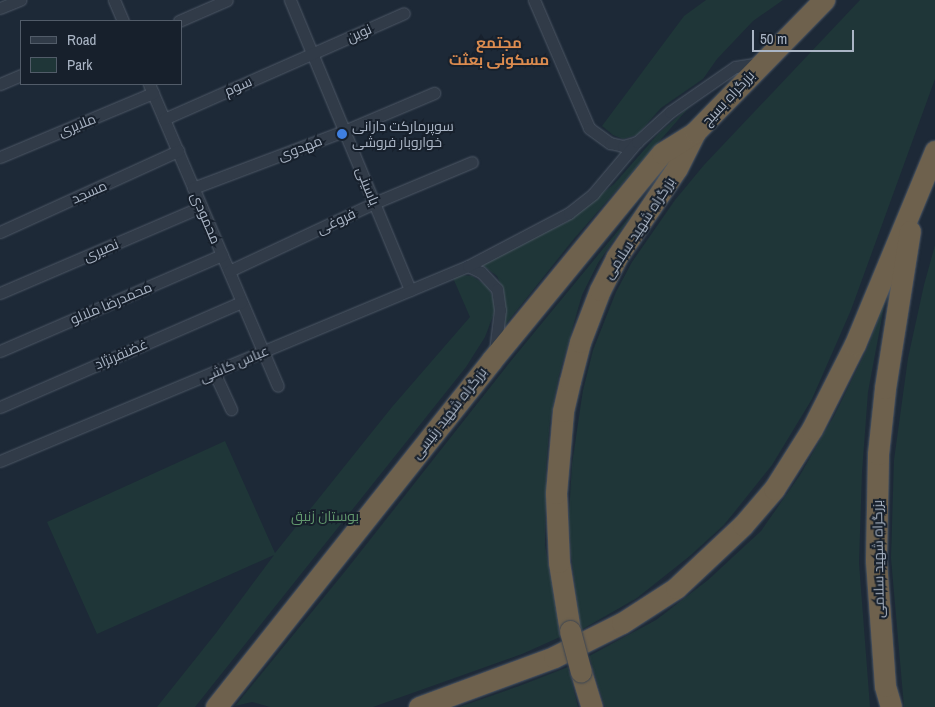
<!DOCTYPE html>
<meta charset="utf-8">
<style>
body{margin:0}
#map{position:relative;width:935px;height:707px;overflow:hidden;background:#1d2937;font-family:"Archivo Narrow",Cairo,sans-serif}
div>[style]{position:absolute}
.green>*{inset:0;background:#1f3638}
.roads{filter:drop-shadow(0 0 1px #4e5866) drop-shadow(0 0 1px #4e5866)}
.street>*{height:11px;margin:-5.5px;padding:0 5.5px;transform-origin:5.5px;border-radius:5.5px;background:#313b48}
.highway>*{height:21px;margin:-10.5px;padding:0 10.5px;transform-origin:10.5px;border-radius:10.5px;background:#6e614d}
.bridges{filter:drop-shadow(0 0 1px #3c4552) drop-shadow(0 0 1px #3c4552)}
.highway-bridge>*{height:21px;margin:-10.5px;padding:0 10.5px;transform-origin:10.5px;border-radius:10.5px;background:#6e614d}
.dots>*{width:14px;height:14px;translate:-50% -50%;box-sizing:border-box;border:2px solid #17202c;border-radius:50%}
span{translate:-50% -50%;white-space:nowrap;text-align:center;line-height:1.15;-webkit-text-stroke:4px #17202c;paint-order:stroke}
.street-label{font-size:14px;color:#aab5c5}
.poi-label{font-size:14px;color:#aab5c5}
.left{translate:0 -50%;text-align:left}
.park-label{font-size:14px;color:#61976d}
.neighbourhood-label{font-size:15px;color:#db8b4f;font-weight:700}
.legend{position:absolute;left:20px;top:20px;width:162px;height:65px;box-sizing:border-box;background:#17202c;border:1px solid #525c69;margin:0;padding:6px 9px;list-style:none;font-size:15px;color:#aab5c5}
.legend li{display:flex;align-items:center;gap:10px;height:25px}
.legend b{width:25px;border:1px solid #525c69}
.scale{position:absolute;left:752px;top:30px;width:102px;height:22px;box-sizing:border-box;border:2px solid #aab5c5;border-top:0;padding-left:6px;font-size:15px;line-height:18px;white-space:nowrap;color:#aab5c5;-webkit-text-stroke:4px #17202c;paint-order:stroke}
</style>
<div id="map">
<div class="green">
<i style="clip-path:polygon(706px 0,783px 0,753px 21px,717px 59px,703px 79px,661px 108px,637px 135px,623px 139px,613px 135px,602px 126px,684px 16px)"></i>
<i style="clip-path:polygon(860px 0,935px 0,935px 79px,851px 310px,812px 399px,772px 465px,724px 525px,691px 555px,637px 598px,581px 630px,571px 554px,569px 515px,572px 464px,583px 390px,593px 350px,616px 292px,632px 262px,675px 200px,704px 165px)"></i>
<i style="clip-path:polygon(691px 105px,573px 240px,505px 325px,504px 291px,497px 276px,481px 264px,567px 222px,614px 184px,658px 134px)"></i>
<i style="clip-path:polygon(635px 210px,598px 263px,582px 295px,559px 375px,550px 420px,546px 467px,545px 545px,560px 637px,522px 654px,373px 707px,270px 707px,252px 702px,235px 706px,347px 569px,514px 357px)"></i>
<i style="clip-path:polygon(935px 245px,935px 707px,904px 707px,891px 558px,894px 460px,908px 358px,924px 285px)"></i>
<i style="clip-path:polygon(461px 275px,472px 276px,487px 286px,491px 293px,496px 308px,485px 337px,466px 367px,195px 707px,157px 707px,216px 633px,274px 555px,97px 634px,47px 522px,225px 441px,275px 553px,392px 407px,470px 317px,453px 278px)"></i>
<i style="clip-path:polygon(885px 301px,868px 392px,862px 472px,859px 563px,870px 707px,605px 707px,589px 656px,656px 620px,708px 580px,761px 531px,800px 475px,834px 416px,867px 349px)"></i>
<i style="clip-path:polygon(568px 667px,578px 707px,459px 707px,519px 686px)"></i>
</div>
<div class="roads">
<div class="street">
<i style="left:114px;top:0;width:23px;rotate:67deg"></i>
<i style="left:290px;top:0;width:314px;rotate:67.5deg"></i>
<i style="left:534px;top:0;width:139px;rotate:66.7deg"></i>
<i style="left:589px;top:128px;width:26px;rotate:36deg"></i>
<i style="left:610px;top:143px;width:13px;rotate:13deg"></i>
<i style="left:623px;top:146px;width:15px;rotate:-16deg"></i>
<i style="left:0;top:8px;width:22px;rotate:-22deg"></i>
<i style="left:179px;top:21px;width:52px;rotate:-23.6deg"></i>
<i style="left:0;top:84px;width:23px;rotate:-23deg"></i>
<i style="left:149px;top:84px;width:328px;rotate:66.9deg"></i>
<i style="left:164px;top:119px;width:262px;rotate:-23.8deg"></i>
<i style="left:0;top:157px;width:166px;rotate:-22.7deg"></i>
<i style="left:193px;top:188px;width:161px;rotate:-20.7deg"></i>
<i style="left:344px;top:131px;width:98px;rotate:-22.9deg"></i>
<i style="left:0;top:232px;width:196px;rotate:-24.5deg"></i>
<i style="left:468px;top:266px;width:14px;rotate:25deg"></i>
<i style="left:481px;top:272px;width:23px;rotate:47deg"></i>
<i style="left:497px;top:289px;width:21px;rotate:82deg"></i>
<i style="left:500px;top:310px;width:39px;rotate:97deg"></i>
<i style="left:229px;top:271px;width:160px;rotate:-25.1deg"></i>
<i style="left:374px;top:203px;width:106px;rotate:-22.7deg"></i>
<i style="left:0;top:293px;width:219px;rotate:-23.2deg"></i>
<i style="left:0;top:351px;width:242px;rotate:-23.4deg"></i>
<i style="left:214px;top:372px;width:41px;rotate:65.3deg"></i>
<i style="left:0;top:407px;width:263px;rotate:-23.5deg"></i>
<i style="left:0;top:461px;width:507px;rotate:-22.62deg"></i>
<i style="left:468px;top:266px;width:114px;rotate:-27.7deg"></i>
<i style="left:569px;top:213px;width:31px;rotate:-38deg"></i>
<i style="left:593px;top:194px;width:68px;rotate:-49.8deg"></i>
<i style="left:637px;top:142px;width:45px;rotate:-42.3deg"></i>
<i style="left:670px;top:112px;width:79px;rotate:-34.7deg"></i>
<i style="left:735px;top:67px;width:24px;rotate:-9deg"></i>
</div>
<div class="highway">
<i style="left:570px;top:631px;width:70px;rotate:-99.1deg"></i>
<i style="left:559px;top:562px;width:69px;rotate:-92.5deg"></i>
<i style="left:556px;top:493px;width:82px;rotate:-85.1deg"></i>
<i style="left:563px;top:411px;width:31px;rotate:-77deg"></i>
<i style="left:570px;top:381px;width:40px;rotate:-75.6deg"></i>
<i style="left:580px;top:342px;width:56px;rotate:-69deg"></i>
<i style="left:600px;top:290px;width:36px;rotate:-63deg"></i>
<i style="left:616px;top:258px;width:109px;rotate:-55.9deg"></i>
<i style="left:677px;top:168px;width:40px;rotate:-63.4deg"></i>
<i style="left:581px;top:672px;width:37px;rotate:73deg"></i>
<i style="left:216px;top:707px;width:442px;rotate:-51.5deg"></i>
<i style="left:491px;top:361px;width:269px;rotate:-50.6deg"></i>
<i style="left:662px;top:153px;width:39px;rotate:-32deg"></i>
<i style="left:695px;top:132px;width:185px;rotate:-45.7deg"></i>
<i style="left:419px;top:707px;width:144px;rotate:-20.3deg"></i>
<i style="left:554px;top:657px;width:76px;rotate:-26.6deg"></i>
<i style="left:622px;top:623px;width:64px;rotate:-32.9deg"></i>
<i style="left:676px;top:588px;width:92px;rotate:-43.2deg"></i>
<i style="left:743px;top:525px;width:48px;rotate:-49.3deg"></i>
<i style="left:774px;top:489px;width:71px;rotate:-57.7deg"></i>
<i style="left:812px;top:429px;width:95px;rotate:-63.2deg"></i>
<i style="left:855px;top:344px;width:209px;rotate:-67.5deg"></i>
<i style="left:891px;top:707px;width:22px;rotate:-106deg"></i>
<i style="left:885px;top:686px;width:126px;rotate:-94.1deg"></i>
<i style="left:876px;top:560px;width:106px;rotate:-88.9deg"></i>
<i style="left:878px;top:454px;width:66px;rotate:-83.9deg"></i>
<i style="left:885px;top:388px;width:159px;rotate:-81deg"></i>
</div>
</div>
<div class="bridges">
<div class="highway-bridge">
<i style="left:570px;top:631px;width:42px;rotate:75deg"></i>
</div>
</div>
<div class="dots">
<i style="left:342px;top:134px;background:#3f7fe0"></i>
</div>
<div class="street-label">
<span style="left:359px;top:33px;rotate:-24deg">نوین</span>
<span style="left:238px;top:86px;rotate:-24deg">سوم</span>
<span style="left:728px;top:98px;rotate:-47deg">بزرگراه بسیج</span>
<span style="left:77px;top:125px;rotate:-22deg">ملایری</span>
<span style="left:300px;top:148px;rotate:-21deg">مهدوی</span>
<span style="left:368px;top:186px;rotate:68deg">یاسینی</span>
<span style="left:89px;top:192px;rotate:-24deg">مسجد</span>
<span style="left:206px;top:218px;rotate:67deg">محمودی</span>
<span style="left:336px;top:221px;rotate:-25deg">فروغی</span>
<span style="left:639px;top:228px;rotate:-57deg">بزرگراه شهید سلامی</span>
<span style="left:101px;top:250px;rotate:-23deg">نصیری</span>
<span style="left:111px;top:303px;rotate:-23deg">محمدرضا ملالو</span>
<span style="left:121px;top:354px;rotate:-23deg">غضنفرنژاد</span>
<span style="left:234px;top:364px;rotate:-23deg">عباس کاشی</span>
<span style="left:449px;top:413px;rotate:-52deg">بزرگراه شهید رئیسی</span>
<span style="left:878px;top:559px;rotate:-91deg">بزرگراه شهید سلامی</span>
</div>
<div class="poi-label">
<span class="left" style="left:352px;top:134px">سوپرمارکت دارانی<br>خواروبار فروشی</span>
</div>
<div class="park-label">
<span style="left:325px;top:516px">بوستان زنبق</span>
</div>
<div class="neighbourhood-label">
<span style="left:499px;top:51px">مجتمع<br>مسکونی بعثت</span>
</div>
<ul class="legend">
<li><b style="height:6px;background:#313b48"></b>Road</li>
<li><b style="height:14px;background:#1f3638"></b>Park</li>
</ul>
<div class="scale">50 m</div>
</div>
